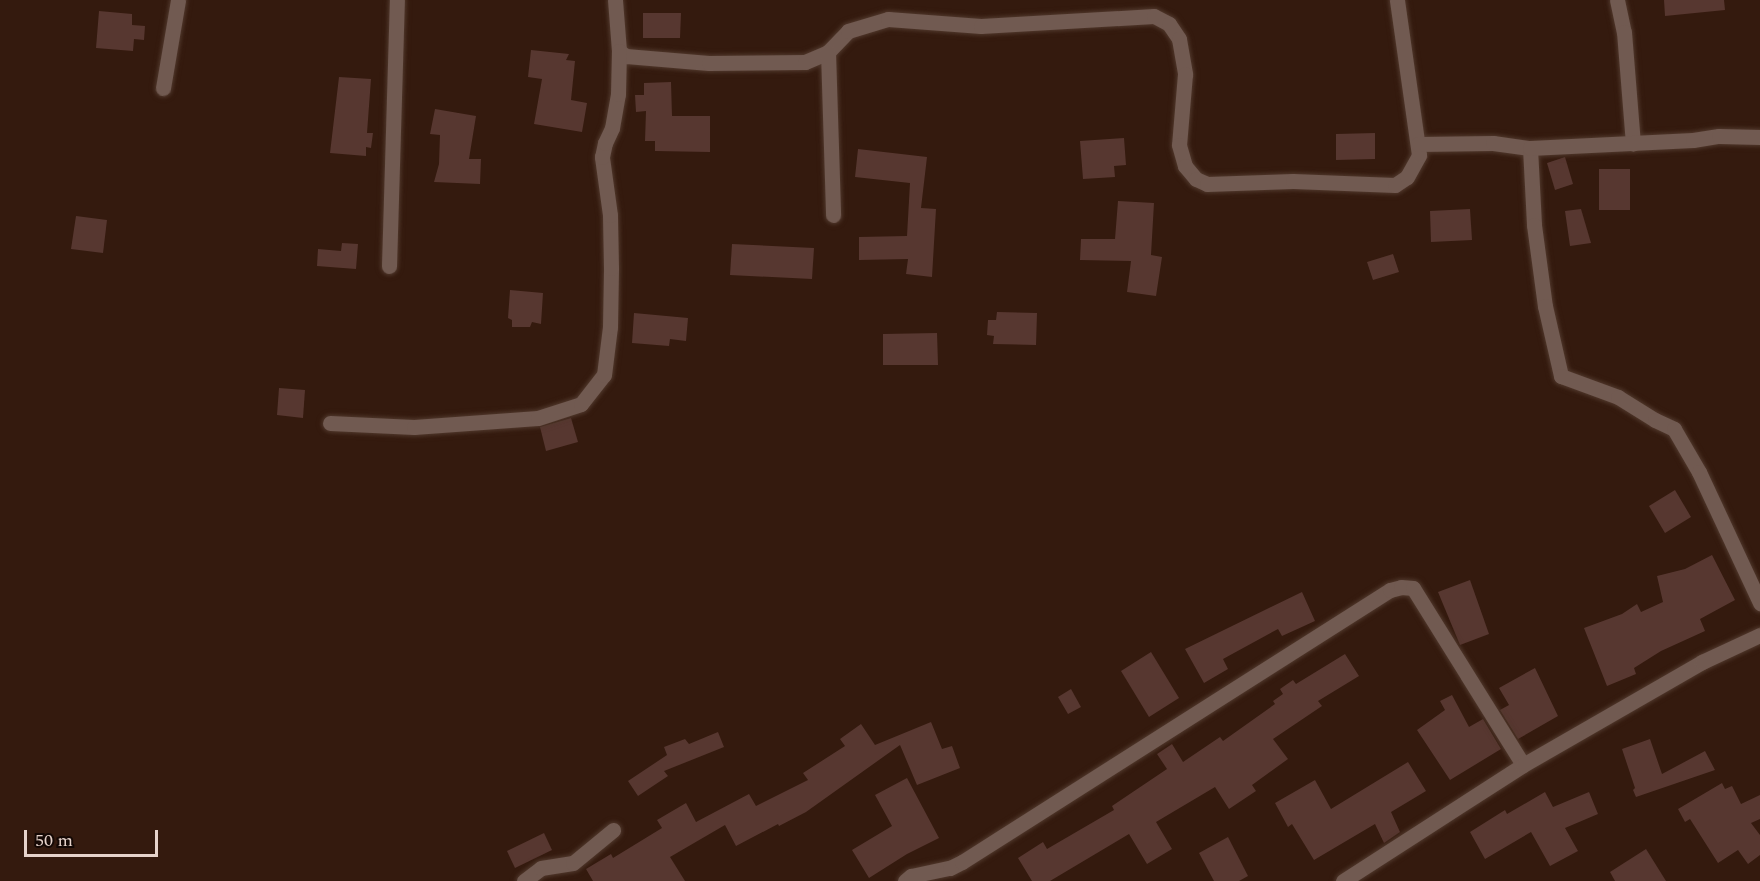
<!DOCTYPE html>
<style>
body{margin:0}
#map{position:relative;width:1760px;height:881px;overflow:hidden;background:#341a0e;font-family:Spectral,serif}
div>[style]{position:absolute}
.building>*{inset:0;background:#573730}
.roads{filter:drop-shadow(0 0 2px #50382c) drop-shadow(0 0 2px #50382c)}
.minor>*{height:15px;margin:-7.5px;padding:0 7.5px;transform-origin:7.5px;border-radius:7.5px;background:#715a51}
span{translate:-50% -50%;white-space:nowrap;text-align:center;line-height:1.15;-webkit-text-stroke:4.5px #140804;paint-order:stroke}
.scale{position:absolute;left:24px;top:830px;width:134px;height:27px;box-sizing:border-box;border:3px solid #e6d3cb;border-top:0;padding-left:8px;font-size:18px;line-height:21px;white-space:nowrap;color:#e6d3cb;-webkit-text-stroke:4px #140804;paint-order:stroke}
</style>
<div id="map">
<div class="building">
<i style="clip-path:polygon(1664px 0,1724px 0,1725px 10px,1665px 16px)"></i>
<i style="clip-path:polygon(99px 11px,132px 14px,132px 25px,145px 26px,144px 40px,134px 39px,133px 51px,96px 48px)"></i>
<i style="clip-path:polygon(643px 13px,681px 13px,680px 38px,643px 38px)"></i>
<i style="clip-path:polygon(531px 50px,569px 54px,566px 60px,575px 61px,571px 100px,587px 103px,582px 132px,534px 124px,542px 79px,528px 77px)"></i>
<i style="clip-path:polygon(339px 77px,371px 79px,367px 133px,373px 133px,371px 148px,366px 147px,366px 156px,330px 153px)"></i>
<i style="clip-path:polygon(671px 82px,672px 116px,710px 116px,710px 152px,655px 151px,655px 141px,645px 141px,646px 111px,636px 112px,635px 95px,644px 95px,644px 83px)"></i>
<i style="clip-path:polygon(435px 109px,476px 116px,469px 159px,481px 159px,480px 184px,434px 182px,439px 164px,440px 135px,430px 134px)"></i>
<i style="clip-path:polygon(1375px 133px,1375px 159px,1336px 160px,1336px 134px)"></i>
<i style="clip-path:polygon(1124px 138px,1126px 165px,1114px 166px,1115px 177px,1083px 179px,1080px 141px)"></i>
<i style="clip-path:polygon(858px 149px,927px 157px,921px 208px,936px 209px,932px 277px,906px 274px,908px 259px,859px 260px,859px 237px,907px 236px,910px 183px,855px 177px)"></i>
<i style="clip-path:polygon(1565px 157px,1573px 184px,1555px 190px,1547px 163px)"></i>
<i style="clip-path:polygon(1599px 169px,1630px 169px,1630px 210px,1599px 210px)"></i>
<i style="clip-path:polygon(1118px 201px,1154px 203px,1151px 255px,1162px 257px,1156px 296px,1127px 292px,1131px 261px,1080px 260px,1081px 239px,1115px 239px)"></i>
<i style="clip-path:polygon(1470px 209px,1472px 240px,1431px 242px,1430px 211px)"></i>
<i style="clip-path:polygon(1581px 209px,1591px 243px,1570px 246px,1565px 211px)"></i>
<i style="clip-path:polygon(76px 216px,107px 220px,103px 253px,71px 249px)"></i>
<i style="clip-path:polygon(342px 243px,358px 244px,356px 269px,317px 266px,318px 249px,341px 251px)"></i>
<i style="clip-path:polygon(732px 244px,814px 248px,812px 279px,730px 275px)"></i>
<i style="clip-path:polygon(1393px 254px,1399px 272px,1373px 280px,1367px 262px)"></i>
<i style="clip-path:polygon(510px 290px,543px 293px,541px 324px,532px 322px,530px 327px,512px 327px,512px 320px,508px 318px)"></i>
<i style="clip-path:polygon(997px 312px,1037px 313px,1036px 345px,993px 344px,994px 336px,987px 335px,988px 320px,996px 320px)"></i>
<i style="clip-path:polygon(634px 313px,688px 318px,686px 341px,670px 339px,669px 346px,632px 343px)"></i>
<i style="clip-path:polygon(937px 333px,938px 365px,883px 365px,883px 334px)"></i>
<i style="clip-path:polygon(279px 388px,305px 390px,303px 418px,277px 415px)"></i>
<i style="clip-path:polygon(571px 418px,578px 442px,546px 451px,540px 427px)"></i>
<i style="clip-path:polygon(1675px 490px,1691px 517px,1665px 533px,1649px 506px)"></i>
<i style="clip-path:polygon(1712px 555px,1735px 600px,1700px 619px,1705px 631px,1661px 651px,1634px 668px,1636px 674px,1607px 686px,1584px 628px,1622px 614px,1637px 604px,1641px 612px,1663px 602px,1657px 576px,1685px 569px)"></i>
<i style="clip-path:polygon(1470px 580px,1489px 634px,1460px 645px,1438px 592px)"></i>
<i style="clip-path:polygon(1302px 592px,1315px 621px,1282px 636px,1278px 629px,1223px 659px,1228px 669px,1204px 683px,1185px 649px)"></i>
<i style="clip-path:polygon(1151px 652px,1179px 698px,1149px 717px,1121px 671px)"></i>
<i style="clip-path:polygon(1345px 654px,1359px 676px,1318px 701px,1322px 706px,1273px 739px,1288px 759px,1252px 785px,1256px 791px,1229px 809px,1215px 787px,1156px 822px,1172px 849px,1147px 864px,1129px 834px,1050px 881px,1032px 881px,1018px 858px,1043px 842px,1047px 849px,1114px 810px,1112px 806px,1167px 769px,1157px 754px,1172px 744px,1183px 762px,1220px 737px,1223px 741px,1275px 704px,1273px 701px,1283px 694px,1280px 689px,1293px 680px,1296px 684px)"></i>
<i style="clip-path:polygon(1535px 668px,1558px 716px,1518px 739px,1500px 710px,1509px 705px,1499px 688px)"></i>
<i style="clip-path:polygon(1071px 689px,1081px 707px,1068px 714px,1058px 697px)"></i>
<i style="clip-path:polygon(1452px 695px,1469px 727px,1483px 719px,1501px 749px,1450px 780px,1417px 730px,1445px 710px,1440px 701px)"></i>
<i style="clip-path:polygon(931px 722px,942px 749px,952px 746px,960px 768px,917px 785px,900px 745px,806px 812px,779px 826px,778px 824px,736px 846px,725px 825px,670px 857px,685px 881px,593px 881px,586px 869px,611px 854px,613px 858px,662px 828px,657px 820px,686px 803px,696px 822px,749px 794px,756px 806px,808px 780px,803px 773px,845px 746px,840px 739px,861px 724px,875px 745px)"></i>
<i style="clip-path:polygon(718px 732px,724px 747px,664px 771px,668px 776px,638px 796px,628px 781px,667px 755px,664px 747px,685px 739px,689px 744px)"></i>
<i style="clip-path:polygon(1650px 739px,1662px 774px,1705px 751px,1715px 770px,1636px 797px,1633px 790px,1635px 788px,1622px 749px)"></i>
<i style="clip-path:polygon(1408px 762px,1426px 791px,1391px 812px,1400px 832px,1384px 843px,1375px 824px,1314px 860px,1292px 824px,1288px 827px,1275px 803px,1315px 780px,1331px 809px)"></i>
<i style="clip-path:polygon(907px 778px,939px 838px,907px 854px,869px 878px,852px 850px,892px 826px,875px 795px)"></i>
<i style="clip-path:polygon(1722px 783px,1725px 789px,1732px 786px,1741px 804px,1760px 795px,1760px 819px,1751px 823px,1760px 835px,1760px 855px,1748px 864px,1738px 850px,1718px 863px,1690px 819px,1685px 822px,1678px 809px)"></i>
<i style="clip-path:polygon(1545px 792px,1553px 807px,1589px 792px,1598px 814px,1565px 828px,1578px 851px,1550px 866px,1531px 832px,1485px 859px,1470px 832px,1505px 810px,1507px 814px)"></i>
<i style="clip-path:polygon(544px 833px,552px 850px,515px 868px,507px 851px)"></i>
<i style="clip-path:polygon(1228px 837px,1248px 876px,1239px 881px,1214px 881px,1199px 853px)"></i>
<i style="clip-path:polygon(1646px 849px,1666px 881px,1615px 881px,1610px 872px)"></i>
</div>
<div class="roads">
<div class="minor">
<i style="left:615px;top:0;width:51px;rotate:85.5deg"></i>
<i style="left:619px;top:51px;width:9px;rotate:36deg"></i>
<i style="left:626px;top:56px;width:83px;rotate:4.8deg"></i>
<i style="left:709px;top:63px;width:96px;rotate:-0.6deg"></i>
<i style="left:805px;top:62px;width:25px;rotate:-23deg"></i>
<i style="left:828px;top:52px;width:29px;rotate:-46deg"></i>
<i style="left:848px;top:31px;width:42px;rotate:-16.7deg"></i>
<i style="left:888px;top:19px;width:93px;rotate:4.3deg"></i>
<i style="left:981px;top:26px;width:173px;rotate:-3.3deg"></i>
<i style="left:1154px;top:16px;width:17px;rotate:28deg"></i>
<i style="left:1169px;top:24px;width:18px;rotate:56deg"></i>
<i style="left:1179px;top:39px;width:36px;rotate:80deg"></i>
<i style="left:1185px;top:74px;width:71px;rotate:94.8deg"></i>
<i style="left:1179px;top:145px;width:22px;rotate:74deg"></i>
<i style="left:1185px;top:166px;width:17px;rotate:50deg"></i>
<i style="left:1196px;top:179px;width:12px;rotate:24deg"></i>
<i style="left:1207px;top:184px;width:86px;rotate:-2deg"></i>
<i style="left:1293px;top:181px;width:102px;rotate:2.2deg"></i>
<i style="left:1395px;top:185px;width:14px;rotate:-34deg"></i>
<i style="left:1407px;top:177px;width:25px;rotate:-61deg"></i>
<i style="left:1419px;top:155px;width:157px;rotate:-98.1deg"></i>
<i style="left:1617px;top:0;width:33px;rotate:78deg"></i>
<i style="left:1624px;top:32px;width:112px;rotate:85.4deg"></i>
<i style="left:828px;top:52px;width:163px;rotate:88.2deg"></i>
<i style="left:163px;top:88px;width:89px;rotate:-80.3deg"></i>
<i style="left:1418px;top:144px;width:75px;rotate:-0.8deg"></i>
<i style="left:1493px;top:143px;width:37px;rotate:8deg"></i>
<i style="left:1530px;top:148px;width:77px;rotate:87deg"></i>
<i style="left:1534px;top:225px;width:82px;rotate:82.3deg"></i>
<i style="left:1545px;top:306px;width:72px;rotate:77.1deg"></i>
<i style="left:1561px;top:376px;width:61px;rotate:20.2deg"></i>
<i style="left:1618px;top:397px;width:44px;rotate:31.9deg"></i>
<i style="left:1655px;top:420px;width:21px;rotate:25deg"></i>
<i style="left:1674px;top:429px;width:50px;rotate:59.8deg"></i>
<i style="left:1699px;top:472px;width:145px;rotate:65deg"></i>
<i style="left:1530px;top:148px;width:163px;rotate:-2.8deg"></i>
<i style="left:1693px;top:140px;width:26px;rotate:-9deg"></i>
<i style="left:1719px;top:136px;width:41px;rotate:1.4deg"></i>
<i style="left:389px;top:266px;width:266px;rotate:-88.3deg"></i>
<i style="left:330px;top:423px;width:84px;rotate:2.7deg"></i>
<i style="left:414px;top:427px;width:124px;rotate:-4.2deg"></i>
<i style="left:538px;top:418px;width:45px;rotate:-18deg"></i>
<i style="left:581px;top:404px;width:37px;rotate:-52deg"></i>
<i style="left:604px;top:375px;width:48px;rotate:-82.9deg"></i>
<i style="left:610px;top:327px;width:59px;rotate:-89deg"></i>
<i style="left:611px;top:268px;width:53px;rotate:-91.1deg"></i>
<i style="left:610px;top:215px;width:59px;rotate:-97.9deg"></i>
<i style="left:602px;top:157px;width:14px;rotate:-78deg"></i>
<i style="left:605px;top:143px;width:17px;rotate:-65deg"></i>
<i style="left:612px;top:128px;width:35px;rotate:-80deg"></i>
<i style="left:618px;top:94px;width:43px;rotate:-88.7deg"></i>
<i style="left:524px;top:881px;width:21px;rotate:-37deg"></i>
<i style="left:541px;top:868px;width:32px;rotate:-9deg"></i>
<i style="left:573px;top:863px;width:52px;rotate:-39.5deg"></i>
<i style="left:905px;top:881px;width:8px;rotate:-40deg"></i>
<i style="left:911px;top:876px;width:40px;rotate:-12deg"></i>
<i style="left:950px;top:868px;width:13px;rotate:-27deg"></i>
<i style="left:962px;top:862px;width:507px;rotate:-32.44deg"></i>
<i style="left:1390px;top:590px;width:11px;rotate:-15deg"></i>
<i style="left:1401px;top:587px;width:12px;rotate:5deg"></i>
<i style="left:1413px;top:588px;width:208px;rotate:58.1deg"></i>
<i style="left:1343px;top:881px;width:214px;rotate:-32.8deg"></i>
<i style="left:1523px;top:765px;width:207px;rotate:-29.9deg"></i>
<i style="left:1702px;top:662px;width:64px;rotate:-25deg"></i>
</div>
</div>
<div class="scale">50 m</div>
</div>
